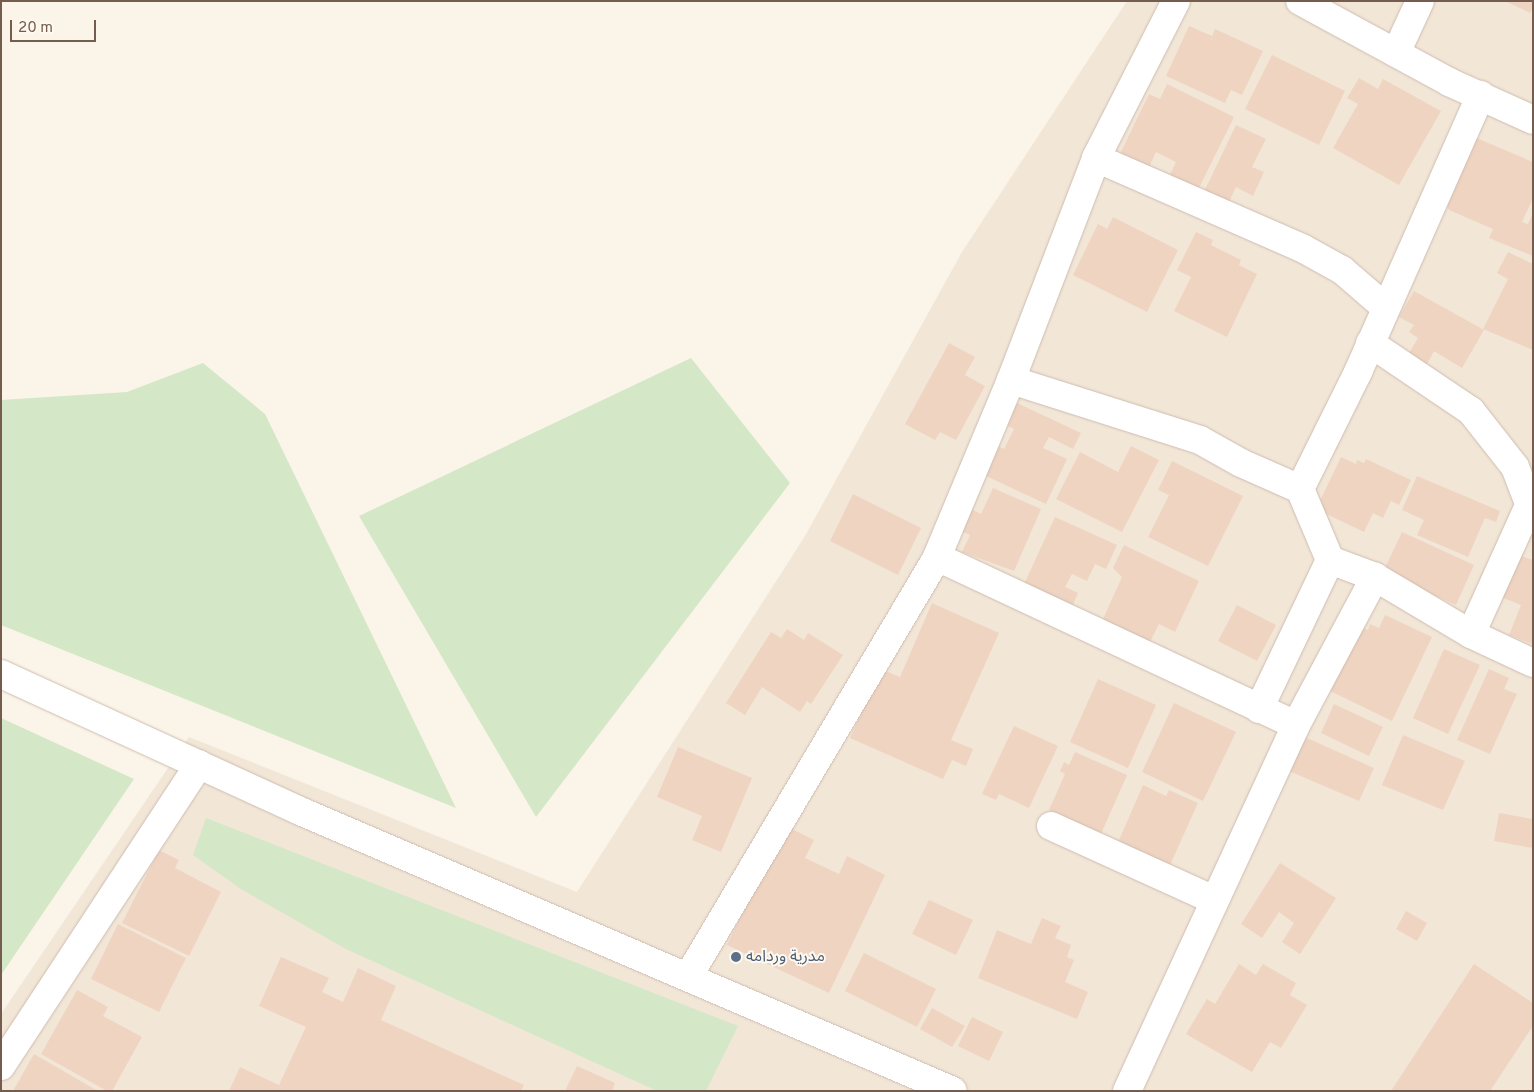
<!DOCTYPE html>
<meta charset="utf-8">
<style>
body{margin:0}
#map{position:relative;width:1534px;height:1092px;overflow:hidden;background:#fbf4e8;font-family:Overpass,"Noto Sans Arabic",sans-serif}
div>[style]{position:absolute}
.residential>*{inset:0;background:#f2e6d7}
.green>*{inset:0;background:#d4e8c7}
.building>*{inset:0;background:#efd4c2}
.roads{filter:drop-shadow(0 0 1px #cdbcaf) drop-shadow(0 0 1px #cdbcaf)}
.street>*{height:28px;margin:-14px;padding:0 14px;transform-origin:14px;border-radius:14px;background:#fff}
.secondary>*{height:28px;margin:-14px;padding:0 14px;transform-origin:14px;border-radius:14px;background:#fff}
.dots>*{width:14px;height:14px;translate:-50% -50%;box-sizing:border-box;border:2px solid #fef8ef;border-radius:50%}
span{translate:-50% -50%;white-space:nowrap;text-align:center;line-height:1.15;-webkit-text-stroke:4px #fef8ef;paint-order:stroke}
.service-label{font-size:16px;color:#4e5e75}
.left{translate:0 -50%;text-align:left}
.frame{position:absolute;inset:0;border:2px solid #745c4e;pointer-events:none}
.scale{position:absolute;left:10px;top:20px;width:86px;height:22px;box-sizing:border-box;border:2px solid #745c4e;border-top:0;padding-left:6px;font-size:15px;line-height:18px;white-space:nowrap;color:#745c4e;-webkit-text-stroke:4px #fef8ef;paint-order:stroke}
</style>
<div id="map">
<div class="residential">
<i style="clip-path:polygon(1127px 1px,1533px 1px,1533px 1091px,1px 1091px,1px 1014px,189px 737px,577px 892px,805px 536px,962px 252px)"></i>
</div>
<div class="green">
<i style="clip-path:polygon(691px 358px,790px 483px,536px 817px,359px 516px)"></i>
<i style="clip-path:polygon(203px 363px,265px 414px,456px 808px,1px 625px,1px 400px,127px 392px)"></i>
<i style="clip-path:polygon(1px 718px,134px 779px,1px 975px)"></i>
<i style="clip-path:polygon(206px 818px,738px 1026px,706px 1091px,657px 1091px,346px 949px,241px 889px,193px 855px)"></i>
</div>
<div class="building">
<i style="clip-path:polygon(1505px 1px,1533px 1px,1533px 8px,1530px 13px)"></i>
<i style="clip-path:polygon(1189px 26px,1212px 36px,1215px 29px,1263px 51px,1242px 95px,1231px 90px,1225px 103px,1166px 76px)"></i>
<i style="clip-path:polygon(1272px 55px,1345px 91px,1319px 145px,1245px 109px)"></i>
<i style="clip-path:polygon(1359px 78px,1378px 89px,1383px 79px,1441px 111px,1399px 185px,1333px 148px,1358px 104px,1347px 98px)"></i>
<i style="clip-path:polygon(1167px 84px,1234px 117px,1198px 190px,1169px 177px,1176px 162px,1156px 152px,1146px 174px,1117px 160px,1149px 94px,1160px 99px)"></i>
<i style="clip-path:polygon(1236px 125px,1266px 139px,1252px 167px,1264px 172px,1253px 196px,1236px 187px,1225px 210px,1201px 198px)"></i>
<i style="clip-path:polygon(1472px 136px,1533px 162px,1533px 198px,1522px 222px,1528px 224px,1533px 213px,1533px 256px,1489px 238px,1493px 229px,1449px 210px,1445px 197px)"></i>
<i style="clip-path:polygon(1113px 217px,1178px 250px,1147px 312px,1073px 275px,1098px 224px,1107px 229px)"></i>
<i style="clip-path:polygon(1196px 232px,1213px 240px,1211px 245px,1241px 260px,1239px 265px,1257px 274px,1227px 337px,1174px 311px,1191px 277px,1177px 270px)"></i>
<i style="clip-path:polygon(1508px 252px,1533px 264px,1533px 350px,1483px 329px,1508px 279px,1497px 273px)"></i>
<i style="clip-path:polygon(1414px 291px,1484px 330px,1462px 368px,1434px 351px,1427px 364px,1409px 353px,1418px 338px,1409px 332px,1414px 325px,1399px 317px)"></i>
<i style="clip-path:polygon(949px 343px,975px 357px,965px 375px,985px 386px,956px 440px,940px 432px,935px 440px,905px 424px)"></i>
<i style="clip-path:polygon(1015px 402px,1081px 433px,1073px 449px,1049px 437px,1043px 448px,1067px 459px,1046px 504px,982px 474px,996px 445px,1004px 449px,1014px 429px,1004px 424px)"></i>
<i style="clip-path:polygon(1131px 446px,1159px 460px,1122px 532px,1056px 499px,1080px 452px,1118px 472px)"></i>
<i style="clip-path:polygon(1341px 457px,1356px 464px,1357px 460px,1364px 463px,1366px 459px,1411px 480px,1399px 505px,1391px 501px,1383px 518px,1373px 513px,1364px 532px,1316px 509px)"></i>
<i style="clip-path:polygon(1172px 461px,1243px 496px,1208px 566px,1148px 537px,1169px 495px,1158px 490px)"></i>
<i style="clip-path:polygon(1417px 476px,1500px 511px,1496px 522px,1485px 518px,1468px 557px,1417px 535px,1424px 520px,1402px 510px)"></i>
<i style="clip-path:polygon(993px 488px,1041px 509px,1014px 571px,962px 552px,970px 535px,961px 531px,971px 509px,981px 514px)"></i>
<i style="clip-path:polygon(853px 494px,921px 528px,898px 575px,830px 541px)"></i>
<i style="clip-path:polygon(1055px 517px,1117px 545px,1106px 569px,1095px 564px,1087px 581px,1072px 574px,1065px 587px,1078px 593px,1072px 607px,1024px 584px)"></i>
<i style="clip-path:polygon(1402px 532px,1474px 565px,1456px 605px,1383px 572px)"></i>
<i style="clip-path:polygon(1124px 545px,1199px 581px,1175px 632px,1159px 624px,1150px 642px,1114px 633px,1103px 619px,1122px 577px,1113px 568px)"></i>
<i style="clip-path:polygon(1518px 555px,1533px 560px,1533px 644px,1509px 635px,1521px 605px,1501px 597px)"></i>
<i style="clip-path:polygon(932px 603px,999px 633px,951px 740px,973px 749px,966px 766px,952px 760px,943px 779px,850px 738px,881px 669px,900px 677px)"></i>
<i style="clip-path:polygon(1237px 605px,1276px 625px,1257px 661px,1218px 641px)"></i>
<i style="clip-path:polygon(1385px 615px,1432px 637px,1392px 721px,1328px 690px,1359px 626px,1368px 630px,1370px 624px,1379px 628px)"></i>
<i style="clip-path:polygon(787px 629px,804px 640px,808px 633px,843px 655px,811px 704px,807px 701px,800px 712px,762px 687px,745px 715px,726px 703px,771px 632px,781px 638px)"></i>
<i style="clip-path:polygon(1444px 649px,1480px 665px,1448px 734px,1413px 718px)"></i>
<i style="clip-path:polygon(1489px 669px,1509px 678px,1504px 689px,1517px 694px,1490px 754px,1457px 740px)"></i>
<i style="clip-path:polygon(1098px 679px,1156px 705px,1128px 768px,1070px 742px)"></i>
<i style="clip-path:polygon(1174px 703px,1236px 732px,1203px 801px,1142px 772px)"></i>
<i style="clip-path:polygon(1334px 704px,1383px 727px,1369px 756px,1321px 733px)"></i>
<i style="clip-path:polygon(1014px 726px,1058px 746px,1029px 808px,999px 794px,996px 800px,982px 794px)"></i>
<i style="clip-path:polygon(1298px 734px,1374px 768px,1359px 801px,1289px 771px)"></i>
<i style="clip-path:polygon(1403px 735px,1465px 761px,1443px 810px,1382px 785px)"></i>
<i style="clip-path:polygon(678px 747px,752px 778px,721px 852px,692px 840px,702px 816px,657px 797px)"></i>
<i style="clip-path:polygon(1075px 752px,1127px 775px,1101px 834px,1049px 810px,1065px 774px,1060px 771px,1064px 762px,1069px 765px)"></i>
<i style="clip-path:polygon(1143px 785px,1166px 796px,1169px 790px,1198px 803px,1170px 865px,1116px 847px)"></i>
<i style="clip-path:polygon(1499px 813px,1533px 819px,1533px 848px,1494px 841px)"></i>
<i style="clip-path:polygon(784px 825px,814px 840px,805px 858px,839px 874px,847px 856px,885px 875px,829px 993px,727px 945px)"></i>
<i style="clip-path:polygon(159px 850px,179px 860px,175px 868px,221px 892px,189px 956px,122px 923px)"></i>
<i style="clip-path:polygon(1280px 863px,1336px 898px,1300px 954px,1282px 942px,1294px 923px,1279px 912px,1262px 938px,1241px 924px)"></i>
<i style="clip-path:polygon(929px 900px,973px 920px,956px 955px,912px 934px)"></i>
<i style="clip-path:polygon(1406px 911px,1427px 923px,1417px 941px,1396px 929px)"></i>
<i style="clip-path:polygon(1042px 918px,1061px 926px,1055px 938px,1071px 945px,1067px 957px,1074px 960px,1065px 982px,1088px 992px,1077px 1019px,978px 978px,997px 930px,1031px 944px)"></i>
<i style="clip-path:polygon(118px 924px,186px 958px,159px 1012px,91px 979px)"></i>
<i style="clip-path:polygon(864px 953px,936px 989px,917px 1027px,845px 991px)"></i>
<i style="clip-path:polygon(281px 957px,329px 978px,322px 992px,343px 1002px,358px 968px,396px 986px,381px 1020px,524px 1085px,521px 1091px,229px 1091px,240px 1067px,279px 1085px,306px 1027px,259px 1006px)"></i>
<i style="clip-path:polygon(1239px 964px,1256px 975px,1263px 964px,1296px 983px,1290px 995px,1307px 1005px,1281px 1048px,1270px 1042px,1252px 1072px,1186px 1034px,1207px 999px,1215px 1004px)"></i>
<i style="clip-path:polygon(1474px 964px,1533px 1003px,1533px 1026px,1490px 1091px,1391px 1091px)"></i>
<i style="clip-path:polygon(77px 990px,108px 1007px,103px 1016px,142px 1037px,112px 1091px,107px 1091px,41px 1054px)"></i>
<i style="clip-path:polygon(932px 1008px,965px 1026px,952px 1047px,920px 1029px)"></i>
<i style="clip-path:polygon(972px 1017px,1003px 1032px,989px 1061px,958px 1046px)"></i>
<i style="clip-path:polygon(34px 1054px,98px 1091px,13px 1091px)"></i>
<i style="clip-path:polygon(577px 1066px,615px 1083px,612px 1091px,565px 1091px)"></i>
</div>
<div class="roads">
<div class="street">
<i style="left:1300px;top:1px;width:170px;rotate:28.5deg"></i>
<i style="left:1449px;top:82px;width:92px;rotate:24.3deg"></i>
<i style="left:1396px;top:53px;width:57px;rotate:-65.2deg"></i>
<i style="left:1096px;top:158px;width:225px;rotate:23.6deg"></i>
<i style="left:1302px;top:248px;width:46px;rotate:28.8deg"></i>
<i style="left:1342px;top:270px;width:58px;rotate:40.8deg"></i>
<i style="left:1370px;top:343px;width:122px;rotate:34deg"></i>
<i style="left:1471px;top:411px;width:71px;rotate:51.8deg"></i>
<i style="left:1515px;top:467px;width:39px;rotate:69deg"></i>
<i style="left:1011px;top:380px;width:198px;rotate:17.6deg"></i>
<i style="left:1200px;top:440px;width:47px;rotate:29.3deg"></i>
<i style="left:1241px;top:463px;width:64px;rotate:23.8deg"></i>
<i style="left:937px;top:557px;width:396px;rotate:25.1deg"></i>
<i style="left:1330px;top:560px;width:48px;rotate:20.7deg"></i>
<i style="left:1375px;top:577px;width:112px;rotate:30.7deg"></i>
<i style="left:1471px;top:634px;width:68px;rotate:25.1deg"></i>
<i style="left:1471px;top:634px;width:150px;rotate:-65.7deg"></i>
<i style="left:1259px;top:709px;width:165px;rotate:-64.5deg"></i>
<i style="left:1330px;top:560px;width:77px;rotate:-112.9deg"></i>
<i style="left:1300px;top:489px;width:131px;rotate:-63.6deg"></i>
<i style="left:1358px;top:372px;width:303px;rotate:-66.1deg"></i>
<i style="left:1051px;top:826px;width:179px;rotate:24.4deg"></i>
<i style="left:688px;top:977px;width:488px;rotate:-59.3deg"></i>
<i style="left:937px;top:557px;width:192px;rotate:-67.3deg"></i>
<i style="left:1011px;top:380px;width:238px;rotate:-69deg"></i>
<i style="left:1096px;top:158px;width:176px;rotate:-63deg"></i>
<i style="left:1px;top:1066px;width:361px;rotate:-56.7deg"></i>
<i style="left:1127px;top:1091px;width:403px;rotate:-65.2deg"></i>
<i style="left:1296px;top:725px;width:168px;rotate:-61.9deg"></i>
</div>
<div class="secondary">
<i style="left:1px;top:674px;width:329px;rotate:24.6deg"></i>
<i style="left:300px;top:811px;width:710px;rotate:23.21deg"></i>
</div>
</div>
<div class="dots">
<i style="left:736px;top:957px;background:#5c6f8a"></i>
</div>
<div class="service-label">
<span class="left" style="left:746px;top:957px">مدرية وردامه</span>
</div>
<div class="frame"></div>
<div class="scale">20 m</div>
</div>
